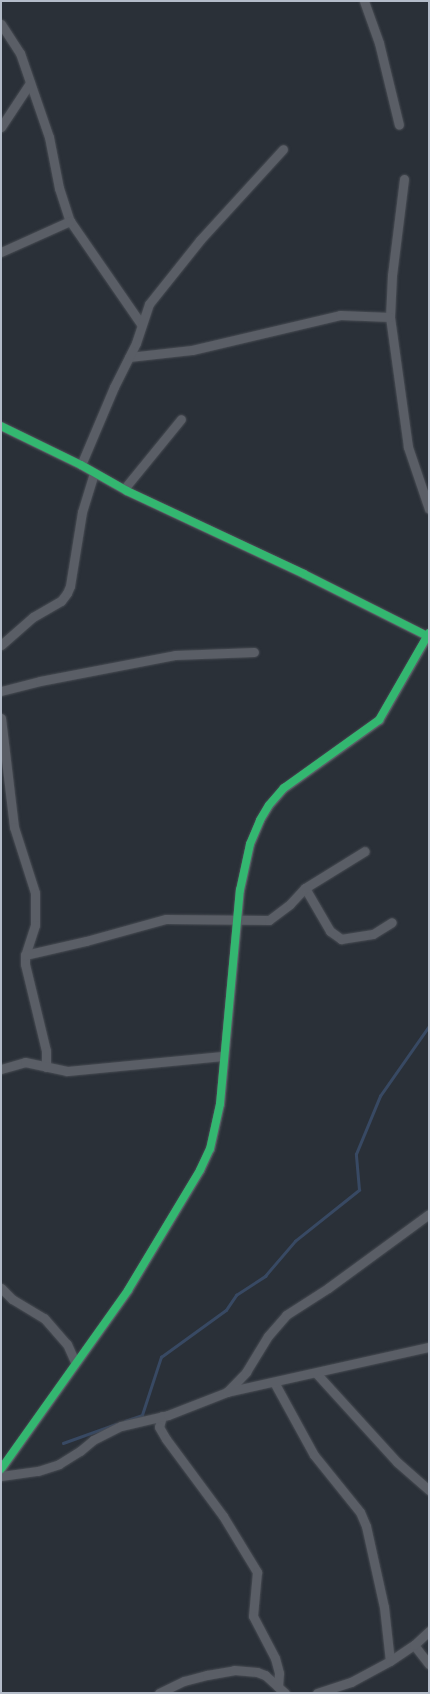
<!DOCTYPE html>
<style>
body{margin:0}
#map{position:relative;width:430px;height:1694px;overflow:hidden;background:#2a3038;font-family:"Sofia Sans Condensed",sans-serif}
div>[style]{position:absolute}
.stream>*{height:2.5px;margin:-1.25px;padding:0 1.25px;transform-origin:1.25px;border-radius:1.25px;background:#384963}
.roads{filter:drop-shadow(0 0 1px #484c53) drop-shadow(0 0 1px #484c53)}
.street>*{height:9px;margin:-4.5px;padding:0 4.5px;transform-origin:4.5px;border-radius:4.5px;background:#5a5e66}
.cycleway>*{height:8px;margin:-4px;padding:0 4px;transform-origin:4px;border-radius:4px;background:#33b770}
span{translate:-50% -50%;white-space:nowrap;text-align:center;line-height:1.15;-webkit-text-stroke:4.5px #1d2633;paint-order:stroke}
.frame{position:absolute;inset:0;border:2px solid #b4bcc9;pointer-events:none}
</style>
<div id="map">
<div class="stream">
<i style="left:125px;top:1421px;width:18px;rotate:-19deg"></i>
<i style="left:142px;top:1415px;width:61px;rotate:-71.9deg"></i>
<i style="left:161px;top:1357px;width:80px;rotate:-35.9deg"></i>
<i style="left:226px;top:1310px;width:18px;rotate:-56deg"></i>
<i style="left:236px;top:1295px;width:35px;rotate:-33deg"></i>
<i style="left:265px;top:1276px;width:46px;rotate:-49.4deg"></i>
<i style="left:295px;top:1241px;width:82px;rotate:-38.6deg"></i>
<i style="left:359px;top:1190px;width:36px;rotate:-95deg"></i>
<i style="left:356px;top:1154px;width:63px;rotate:-67.5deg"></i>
<i style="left:380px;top:1096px;width:85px;rotate:-55deg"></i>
<i style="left:63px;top:1443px;width:56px;rotate:-19.7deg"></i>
</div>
<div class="roads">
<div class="street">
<i style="left:364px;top:1px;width:45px;rotate:70.3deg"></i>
<i style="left:379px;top:43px;width:84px;rotate:76.3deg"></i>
<i style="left:1px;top:24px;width:35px;rotate:57deg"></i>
<i style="left:20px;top:53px;width:89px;rotate:71deg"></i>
<i style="left:49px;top:137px;width:52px;rotate:78.9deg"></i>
<i style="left:59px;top:188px;width:35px;rotate:72deg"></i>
<i style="left:70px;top:221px;width:125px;rotate:55.4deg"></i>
<i style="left:1px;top:127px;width:53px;rotate:-56.6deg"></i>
<i style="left:404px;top:179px;width:97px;rotate:97.1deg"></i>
<i style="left:392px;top:275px;width:42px;rotate:92.7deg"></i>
<i style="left:390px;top:317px;width:131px;rotate:82.1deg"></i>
<i style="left:408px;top:447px;width:65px;rotate:71.3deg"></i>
<i style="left:1px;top:252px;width:76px;rotate:-24.2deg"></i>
<i style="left:129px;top:357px;width:63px;rotate:-6.3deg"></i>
<i style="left:192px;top:350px;width:152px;rotate:-13.3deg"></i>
<i style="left:340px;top:315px;width:50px;rotate:2.3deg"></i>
<i style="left:1px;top:426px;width:89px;rotate:26deg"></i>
<i style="left:81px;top:465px;width:53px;rotate:29.5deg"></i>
<i style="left:127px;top:491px;width:195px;rotate:25.1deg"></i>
<i style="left:304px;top:574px;width:140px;rotate:26.7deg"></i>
<i style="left:81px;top:465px;width:85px;rotate:-67.1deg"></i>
<i style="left:114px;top:387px;width:49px;rotate:-63.4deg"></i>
<i style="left:136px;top:343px;width:41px;rotate:-71.6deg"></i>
<i style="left:149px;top:304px;width:82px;rotate:-51.4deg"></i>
<i style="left:200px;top:240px;width:123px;rotate:-47.6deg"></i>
<i style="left:124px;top:489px;width:90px;rotate:-50.8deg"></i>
<i style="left:1px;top:645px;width:43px;rotate:-41.2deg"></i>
<i style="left:33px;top:617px;width:32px;rotate:-30deg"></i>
<i style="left:61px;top:601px;width:10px;rotate:-53deg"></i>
<i style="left:67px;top:593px;width:8px;rotate:-67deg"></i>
<i style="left:70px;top:586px;width:75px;rotate:-80.8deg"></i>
<i style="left:82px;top:512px;width:41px;rotate:-72.9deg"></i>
<i style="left:1px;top:691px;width:40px;rotate:-14.4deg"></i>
<i style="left:40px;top:681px;width:137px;rotate:-10.9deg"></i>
<i style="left:175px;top:655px;width:79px;rotate:-2.2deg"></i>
<i style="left:1px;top:718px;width:110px;rotate:83.2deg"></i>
<i style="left:14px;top:827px;width:69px;rotate:72.3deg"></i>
<i style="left:35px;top:893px;width:32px;rotate:90deg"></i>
<i style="left:35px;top:925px;width:32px;rotate:108deg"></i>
<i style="left:25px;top:955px;width:9px;rotate:90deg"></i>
<i style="left:25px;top:964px;width:89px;rotate:76.4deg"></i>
<i style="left:46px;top:1051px;width:16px;rotate:90deg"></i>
<i style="left:305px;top:888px;width:50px;rotate:59.8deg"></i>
<i style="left:330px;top:931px;width:14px;rotate:36deg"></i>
<i style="left:341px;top:939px;width:32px;rotate:-9deg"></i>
<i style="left:373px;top:934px;width:22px;rotate:-32deg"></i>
<i style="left:25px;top:955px;width:63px;rotate:-12.9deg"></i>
<i style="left:86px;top:941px;width:83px;rotate:-15.4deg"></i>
<i style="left:166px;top:919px;width:103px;rotate:0.6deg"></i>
<i style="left:269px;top:920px;width:26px;rotate:-37deg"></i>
<i style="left:290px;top:904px;width:22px;rotate:-47deg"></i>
<i style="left:305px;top:888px;width:70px;rotate:-31.7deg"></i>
<i style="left:1px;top:1069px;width:25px;rotate:-16deg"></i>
<i style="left:25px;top:1062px;width:43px;rotate:12.1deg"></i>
<i style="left:67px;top:1071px;width:157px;rotate:-5.5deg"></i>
<i style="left:1px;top:1288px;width:16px;rotate:45deg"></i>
<i style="left:12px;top:1299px;width:37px;rotate:31deg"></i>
<i style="left:44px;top:1318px;width:35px;rotate:49deg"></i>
<i style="left:67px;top:1344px;width:20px;rotate:66deg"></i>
<i style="left:316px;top:1373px;width:120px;rotate:47.7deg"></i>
<i style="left:397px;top:1462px;width:43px;rotate:41.2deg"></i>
<i style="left:274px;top:1382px;width:83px;rotate:61.3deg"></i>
<i style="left:314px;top:1455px;width:73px;rotate:51.1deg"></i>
<i style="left:360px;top:1512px;width:15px;rotate:67deg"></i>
<i style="left:366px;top:1526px;width:83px;rotate:77.5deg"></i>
<i style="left:384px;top:1607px;width:54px;rotate:83.7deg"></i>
<i style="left:227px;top:1392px;width:28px;rotate:-46deg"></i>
<i style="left:246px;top:1372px;width:42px;rotate:-58.6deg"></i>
<i style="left:268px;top:1336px;width:28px;rotate:-49deg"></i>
<i style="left:286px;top:1315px;width:50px;rotate:-32.7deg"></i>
<i style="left:328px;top:1288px;width:125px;rotate:-36.2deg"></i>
<i style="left:162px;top:1416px;width:11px;rotate:105deg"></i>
<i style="left:159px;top:1427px;width:14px;rotate:60deg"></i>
<i style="left:166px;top:1439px;width:96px;rotate:53.5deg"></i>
<i style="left:223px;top:1516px;width:66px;rotate:58.7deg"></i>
<i style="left:257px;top:1572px;width:44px;rotate:95.2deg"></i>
<i style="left:253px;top:1616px;width:47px;rotate:62.4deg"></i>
<i style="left:275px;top:1658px;width:16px;rotate:75deg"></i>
<i style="left:279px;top:1673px;width:14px;rotate:94deg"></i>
<i style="left:1px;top:1469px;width:219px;rotate:-54.6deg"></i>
<i style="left:128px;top:1290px;width:140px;rotate:-59deg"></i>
<i style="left:200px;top:1170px;width:23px;rotate:-65deg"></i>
<i style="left:210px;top:1149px;width:46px;rotate:-77.5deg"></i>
<i style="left:220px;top:1104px;width:215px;rotate:-84.7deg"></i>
<i style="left:240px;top:890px;width:47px;rotate:-77.7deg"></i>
<i style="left:250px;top:844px;width:26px;rotate:-67deg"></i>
<i style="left:260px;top:820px;width:17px;rotate:-59deg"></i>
<i style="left:269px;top:805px;width:23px;rotate:-49deg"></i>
<i style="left:284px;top:788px;width:117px;rotate:-35.6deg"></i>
<i style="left:379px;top:720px;width:100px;rotate:-60.1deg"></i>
<i style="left:1px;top:1476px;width:37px;rotate:-8deg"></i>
<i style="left:38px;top:1471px;width:22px;rotate:-18deg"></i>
<i style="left:59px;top:1464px;width:25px;rotate:-32deg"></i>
<i style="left:80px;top:1451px;width:17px;rotate:-40deg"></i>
<i style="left:93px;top:1440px;width:31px;rotate:-27deg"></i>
<i style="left:121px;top:1426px;width:48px;rotate:-13.2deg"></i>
<i style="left:168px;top:1415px;width:63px;rotate:-21.3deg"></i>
<i style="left:227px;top:1392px;width:207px;rotate:-12.6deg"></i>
<i style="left:414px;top:1645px;width:24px;rotate:52deg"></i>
<i style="left:159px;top:1693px;width:28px;rotate:-26deg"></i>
<i style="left:184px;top:1681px;width:24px;rotate:-15deg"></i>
<i style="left:207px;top:1675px;width:27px;rotate:-10deg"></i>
<i style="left:234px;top:1670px;width:23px;rotate:5deg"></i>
<i style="left:257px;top:1672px;width:9px;rotate:21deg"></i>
<i style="left:265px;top:1675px;width:27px;rotate:42deg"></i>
<i style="left:317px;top:1693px;width:36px;rotate:-18deg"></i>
<i style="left:351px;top:1682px;width:44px;rotate:-28.3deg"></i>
<i style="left:390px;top:1661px;width:29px;rotate:-34deg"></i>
<i style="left:414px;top:1645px;width:21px;rotate:-43deg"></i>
</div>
</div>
<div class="cycleway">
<i style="left:1px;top:426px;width:89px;rotate:26deg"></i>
<i style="left:81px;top:465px;width:53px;rotate:29.5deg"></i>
<i style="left:127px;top:491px;width:195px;rotate:25.1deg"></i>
<i style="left:304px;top:574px;width:140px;rotate:26.7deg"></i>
<i style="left:1px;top:1469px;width:219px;rotate:-54.6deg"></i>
<i style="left:128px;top:1290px;width:140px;rotate:-59deg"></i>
<i style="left:200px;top:1170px;width:23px;rotate:-65deg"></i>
<i style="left:210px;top:1149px;width:46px;rotate:-77.5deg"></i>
<i style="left:220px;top:1104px;width:215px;rotate:-84.7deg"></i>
<i style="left:240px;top:890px;width:47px;rotate:-77.7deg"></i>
<i style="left:250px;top:844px;width:26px;rotate:-67deg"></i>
<i style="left:260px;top:820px;width:17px;rotate:-59deg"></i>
<i style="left:269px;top:805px;width:23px;rotate:-49deg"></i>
<i style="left:284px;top:788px;width:117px;rotate:-35.6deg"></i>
<i style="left:379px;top:720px;width:100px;rotate:-60.1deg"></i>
</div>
<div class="frame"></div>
</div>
